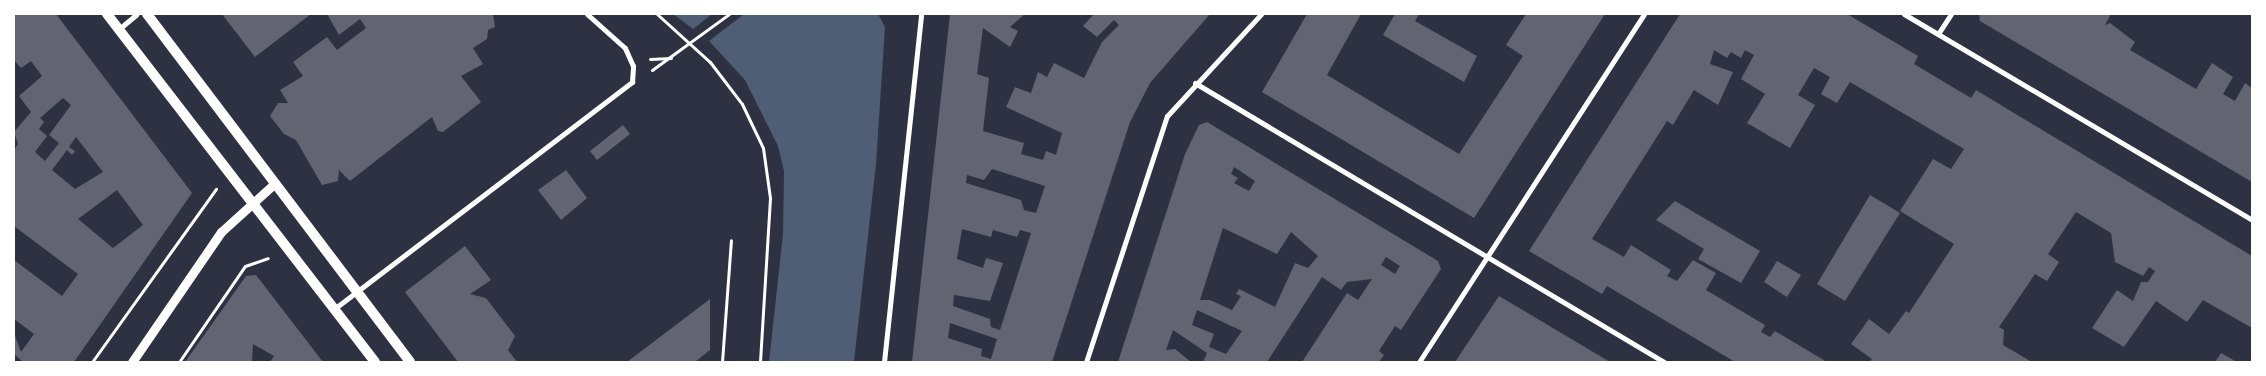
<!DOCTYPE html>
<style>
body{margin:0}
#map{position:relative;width:2266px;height:376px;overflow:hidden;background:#2d3142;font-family:Jost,sans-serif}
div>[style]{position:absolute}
.water>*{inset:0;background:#4f5d75}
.pier>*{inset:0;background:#2d3142}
.building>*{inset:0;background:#626471}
.path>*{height:3px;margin:-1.5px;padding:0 1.5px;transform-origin:1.5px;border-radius:1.5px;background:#fff}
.minor>*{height:5px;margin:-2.5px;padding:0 2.5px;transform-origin:2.5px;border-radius:2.5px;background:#fff}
.tertiary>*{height:9px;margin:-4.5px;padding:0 4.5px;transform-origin:4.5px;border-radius:4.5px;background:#fff}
.secondary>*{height:10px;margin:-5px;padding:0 5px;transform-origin:5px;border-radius:5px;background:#fff}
span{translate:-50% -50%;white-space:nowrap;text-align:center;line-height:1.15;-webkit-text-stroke:4px #fff;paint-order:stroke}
.frame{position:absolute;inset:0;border:15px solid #fff;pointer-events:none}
</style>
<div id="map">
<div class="water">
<i style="clip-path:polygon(673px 14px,878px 14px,885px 27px,876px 164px,854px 362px,769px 362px,783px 234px,784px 171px,778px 146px,745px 80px,709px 41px)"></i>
</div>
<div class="pier">
<i style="clip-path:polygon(712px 14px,744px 14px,709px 41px,693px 29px)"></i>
</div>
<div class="building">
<i style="clip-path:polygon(evenodd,14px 14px,56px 14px,192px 193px,74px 362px,23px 362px,14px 354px,14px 333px,21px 352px,34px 334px,14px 319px,14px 260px,62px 296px,78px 274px,14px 226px,14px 150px,18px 144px,14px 132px,31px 112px,19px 96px,42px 76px,31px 61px,21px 68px,14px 60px,14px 14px,63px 98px,71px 105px,49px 135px,59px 143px,45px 161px,35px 152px,47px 136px,39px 129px,44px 122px,40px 118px,63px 98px,14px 14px,76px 137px,103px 172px,75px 189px,52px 170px,67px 150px,72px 155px,75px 151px,69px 147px,76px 137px,14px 14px,117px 190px,143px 225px,113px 248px,78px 219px,117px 190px)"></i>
<i style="clip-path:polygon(222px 14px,311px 14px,255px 57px)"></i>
<i style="clip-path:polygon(327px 14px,493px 14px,495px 27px,488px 30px,487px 39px,473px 48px,483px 64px,461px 76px,481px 102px,443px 132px,438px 131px,432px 117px,350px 181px,339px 170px,338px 181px,322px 185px,296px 140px,284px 134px,270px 116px,278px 103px,288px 103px,280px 90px,303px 76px,293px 62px,327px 37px,337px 50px,366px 28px,360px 19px,339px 35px)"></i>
<i style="clip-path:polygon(evenodd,950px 14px,1025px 14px,1010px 27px,1018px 31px,1010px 47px,983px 28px,977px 74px,989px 78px,983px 131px,1024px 143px,1021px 154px,1043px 160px,1046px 151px,1056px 155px,1062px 133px,1006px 107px,1015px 87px,1031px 93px,1038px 72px,1047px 77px,1054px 63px,1084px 78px,1102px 42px,1119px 25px,1114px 20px,1097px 37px,1083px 26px,1094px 14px,1210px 14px,1150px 83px,1130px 122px,1052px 362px,912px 362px,950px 14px,992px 169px,1045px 186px,1036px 213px,1024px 210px,1021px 200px,966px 183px,967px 175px,984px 180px,992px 169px,950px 14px,962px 229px,991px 237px,993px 230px,1017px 237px,1020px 230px,1031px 233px,1000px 330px,991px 327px,990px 319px,953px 306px,954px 295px,990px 301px,1003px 263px,986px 258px,983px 268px,957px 259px,962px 229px,950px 14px,950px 323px,997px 339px,991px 359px,981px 356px,982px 349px,948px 338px,950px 323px)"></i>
<i style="clip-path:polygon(1307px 14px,1361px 14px,1327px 75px,1459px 154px,1523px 56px,1506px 45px,1526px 14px,1605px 14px,1474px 218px,1262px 92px)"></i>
<i style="clip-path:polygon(1395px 14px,1419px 14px,1415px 21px,1477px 56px,1464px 82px,1383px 35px)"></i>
<i style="clip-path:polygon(1680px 14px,1847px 14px,1918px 56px,1914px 64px,1971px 98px,1976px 90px,2252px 256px,2252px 328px,2203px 300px,2187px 322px,2156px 301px,2124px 347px,2092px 328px,2117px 290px,2133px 301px,2141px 282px,2148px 282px,2155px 271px,2149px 267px,2143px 276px,2115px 262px,2111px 233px,2076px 212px,2048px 254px,2059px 262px,2047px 281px,2035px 274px,1999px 327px,2004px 330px,2003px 345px,2032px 362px,1869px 362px,1872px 359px,1851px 344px,1869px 319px,1889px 334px,1906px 311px,1909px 313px,1954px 244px,1900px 211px,1933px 159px,1951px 169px,1964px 149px,1850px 82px,1837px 103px,1821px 94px,1830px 77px,1814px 68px,1798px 95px,1815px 105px,1790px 148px,1747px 123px,1765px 94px,1741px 79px,1754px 55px,1745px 50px,1741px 58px,1731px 52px,1727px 58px,1714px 50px,1710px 64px,1733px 72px,1718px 105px,1694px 90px,1673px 125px,1667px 121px,1592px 239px,1624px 257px,1631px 245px,1671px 270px,1667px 276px,1677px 281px,1693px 260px,1716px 273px,1706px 290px,1765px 325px,1761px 332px,1770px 337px,1775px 331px,1827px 362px,1735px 362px,1607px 286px,1602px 294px,1529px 251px)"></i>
<i style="clip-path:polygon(1979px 14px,2111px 14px,2105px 25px,2110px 23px,2135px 42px,2130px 50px,2196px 89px,2212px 63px,2233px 77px,2223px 94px,2235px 101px,2245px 83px,2252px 88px,2252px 182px,1980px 21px)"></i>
<i style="clip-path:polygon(evenodd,1207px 122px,1438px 261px,1441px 269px,1416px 307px,1401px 330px,1395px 326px,1379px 351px,1384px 355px,1379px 362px,1302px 362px,1347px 293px,1358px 300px,1372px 279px,1347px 282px,1341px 290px,1322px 277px,1267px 362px,1203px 362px,1207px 353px,1173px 330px,1166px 350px,1175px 349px,1191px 362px,1118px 362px,1185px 154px,1199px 125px,1207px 122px,1234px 167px,1255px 181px,1249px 191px,1234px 183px,1238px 178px,1231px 174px,1234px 167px,1207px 122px,1223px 228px,1277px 254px,1291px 232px,1318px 256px,1308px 268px,1295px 263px,1275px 307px,1239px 289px,1236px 294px,1241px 296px,1232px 310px,1210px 300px,1200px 300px,1223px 228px,1207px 122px,1386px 257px,1400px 266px,1395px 274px,1381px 265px,1386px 257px,1207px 122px,1197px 310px,1242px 331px,1226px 354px,1209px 347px,1214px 334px,1192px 325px,1197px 310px)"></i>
<i style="clip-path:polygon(623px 125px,630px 134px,597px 160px,590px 151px)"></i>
<i style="clip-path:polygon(566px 170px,587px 198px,561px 220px,538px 190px)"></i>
<i style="clip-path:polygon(1870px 195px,1900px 213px,1845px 301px,1817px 284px)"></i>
<i style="clip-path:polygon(1675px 201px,1760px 251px,1741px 283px,1698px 259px,1704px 249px,1656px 220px)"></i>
<i style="clip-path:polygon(465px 246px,491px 280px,470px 294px,486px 298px,515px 336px,508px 350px,517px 362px,458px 362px,405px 292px)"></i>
<i style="clip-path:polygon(1777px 261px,1801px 275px,1787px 297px,1764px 282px)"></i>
<i style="clip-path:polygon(256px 275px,323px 362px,270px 362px,274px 356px,253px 344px,252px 362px,185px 362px,246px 276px)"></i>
<i style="clip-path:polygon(1499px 296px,1526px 312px,1610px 362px,1455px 362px)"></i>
<i style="clip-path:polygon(710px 299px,710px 350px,695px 362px,627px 362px)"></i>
<i style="clip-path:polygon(2221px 353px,2237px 362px,2215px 362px)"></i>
</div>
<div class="path">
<i style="left:657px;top:14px;width:72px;rotate:42.2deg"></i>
<i style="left:710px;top:62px;width:53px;rotate:52.7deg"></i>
<i style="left:742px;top:104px;width:49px;rotate:64.5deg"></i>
<i style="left:763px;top:148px;width:50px;rotate:82deg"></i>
<i style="left:770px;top:198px;width:164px;rotate:93.5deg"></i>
<i style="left:650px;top:59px;width:21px;rotate:-3deg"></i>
<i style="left:652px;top:70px;width:95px;rotate:-36deg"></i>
<i style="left:92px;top:362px;width:213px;rotate:-54.4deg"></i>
<i style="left:179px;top:362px;width:116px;rotate:-55.5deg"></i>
<i style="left:245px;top:266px;width:24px;rotate:-19deg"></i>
<i style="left:722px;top:362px;width:122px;rotate:-85.8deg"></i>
</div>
<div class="minor">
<i style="left:1904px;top:14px;width:404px;rotate:30.6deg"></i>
<i style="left:119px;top:29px;width:23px;rotate:-40deg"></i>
<i style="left:1938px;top:34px;width:24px;rotate:-57deg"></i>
<i style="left:1195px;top:83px;width:546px;rotate:30.75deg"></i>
<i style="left:334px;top:309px;width:375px;rotate:-37.3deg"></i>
<i style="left:632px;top:82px;width:16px;rotate:-86deg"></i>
<i style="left:633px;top:66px;width:20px;rotate:-114deg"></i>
<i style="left:625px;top:48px;width:51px;rotate:-138.2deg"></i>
<i style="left:884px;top:362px;width:350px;rotate:-83.9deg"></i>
<i style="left:1086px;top:362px;width:259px;rotate:-71.8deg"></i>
<i style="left:1167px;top:116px;width:139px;rotate:-47.3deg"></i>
<i style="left:1419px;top:362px;width:414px;rotate:-57.1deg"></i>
</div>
<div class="tertiary">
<i style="left:132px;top:362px;width:158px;rotate:-55.6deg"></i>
<i style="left:221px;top:232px;width:73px;rotate:-42.2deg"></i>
</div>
<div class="secondary">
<i style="left:107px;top:14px;width:439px;rotate:52.4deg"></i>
<i style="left:147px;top:14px;width:436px;rotate:52.9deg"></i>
</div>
<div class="frame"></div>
</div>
